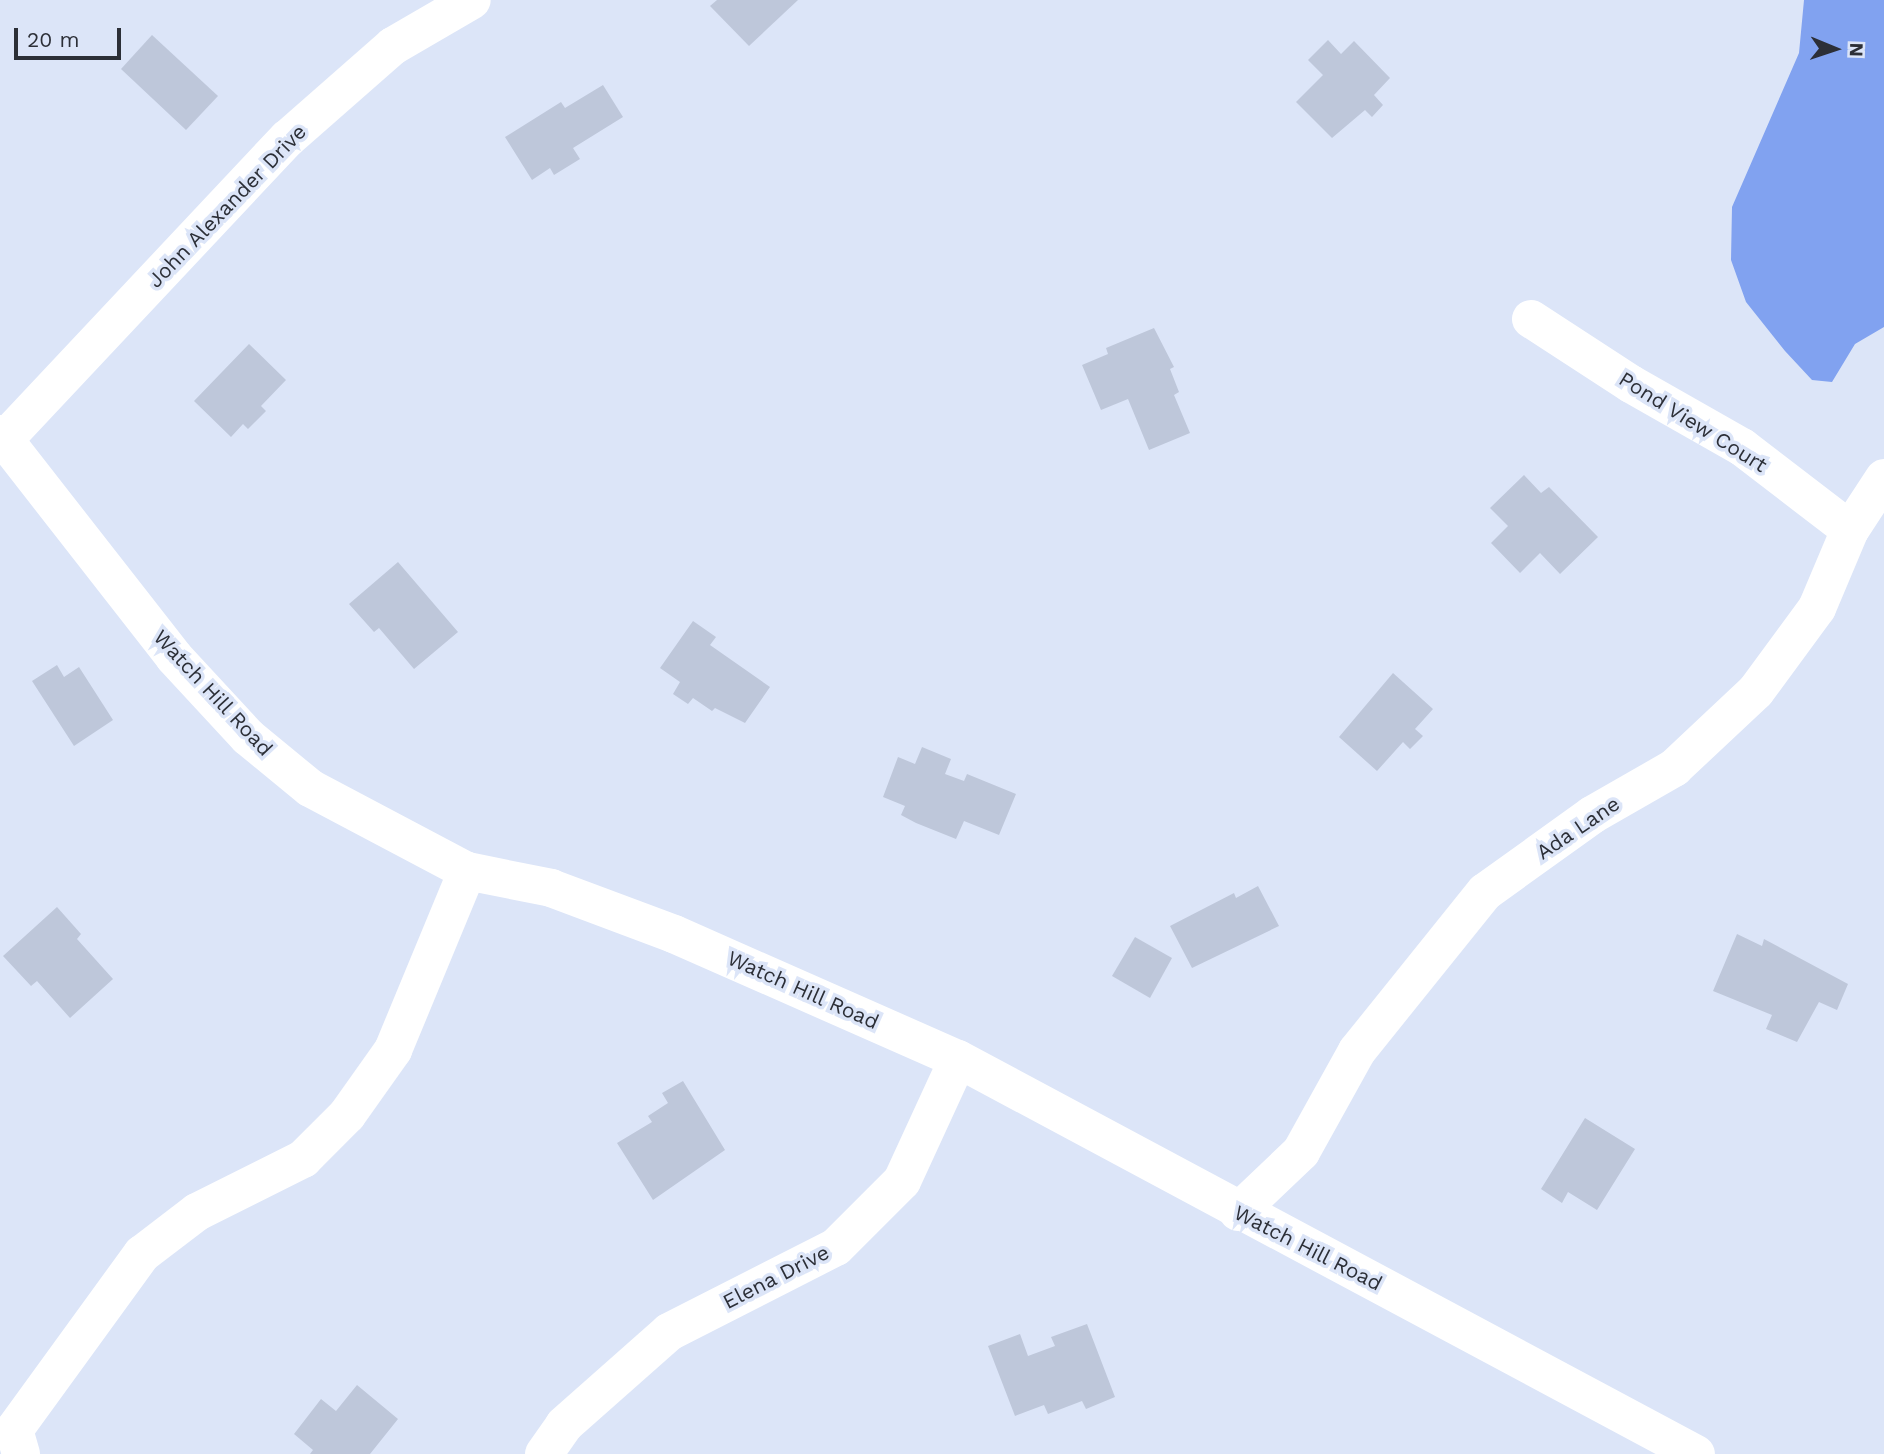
<!DOCTYPE html>
<style>
body{margin:0}
#map{position:relative;width:1884px;height:1454px;overflow:hidden;background:#dce5f8;font-family:"Work Sans",sans-serif}
div>[style]{position:absolute}
.water>*{inset:0;background:#81a2f0}
.building>*{inset:0;background:#bec7da}
.minor>*{height:38px;margin:-19px;padding:0 19px;transform-origin:19px;border-radius:19px;background:#fff}
span{translate:-50% -50%;white-space:nowrap;text-align:center;line-height:1.15;-webkit-text-stroke:7px #dce5f8;paint-order:stroke}
.street-label{font-size:21px;color:#2c2f37}
.north{position:absolute;left:1800px;top:14px;width:70px;height:70px;-webkit-text-stroke:5px #dce5f8;paint-order:stroke;rotate:92deg;font-size:19px;font-weight:700;line-height:28px;text-align:center;color:#2c2f37}
.north::after{content:'';display:block;margin:auto;width:24px;height:32px;background:#2c2f37;clip-path:polygon(50% 0,100% 100%,50% 72%,0 100%)}
.scale{position:absolute;left:14px;top:28px;width:107px;height:32px;box-sizing:border-box;border:4px solid #2c2f37;border-top:0;padding-left:9px;font-size:21px;line-height:24px;white-space:nowrap;color:#2c2f37;-webkit-text-stroke:5px #dce5f8;paint-order:stroke}
</style>
<div id="map">
<div class="water">
<i style="clip-path:polygon(1804px 0,1884px 0,1884px 327px,1855px 344px,1832px 382px,1812px 380px,1785px 351px,1746px 302px,1731px 260px,1732px 207px,1799px 53px)"></i>
</div>
<div class="building">
<i style="clip-path:polygon(717px 0,798px 0,749px 46px,710px 6px)"></i>
<i style="clip-path:polygon(152px 35px,218px 96px,186px 130px,121px 69px)"></i>
<i style="clip-path:polygon(1328px 40px,1341px 54px,1354px 41px,1390px 78px,1374px 95px,1383px 105px,1372px 117px,1365px 110px,1332px 138px,1296px 102px,1323px 75px,1308px 60px)"></i>
<i style="clip-path:polygon(603px 85px,623px 117px,573px 148px,580px 159px,554px 175px,550px 168px,532px 180px,505px 137px,561px 102px,565px 108px)"></i>
<i style="clip-path:polygon(1154px 328px,1174px 367px,1170px 369px,1179px 392px,1174px 395px,1190px 433px,1149px 450px,1128px 399px,1101px 410px,1082px 365px,1108px 354px,1106px 348px)"></i>
<i style="clip-path:polygon(249px 344px,286px 380px,261px 406px,266px 411px,248px 429px,243px 424px,231px 437px,194px 401px)"></i>
<i style="clip-path:polygon(1524px 475px,1541px 493px,1549px 487px,1598px 537px,1560px 574px,1540px 553px,1520px 573px,1491px 543px,1508px 526px,1490px 508px)"></i>
<i style="clip-path:polygon(398px 562px,458px 632px,414px 669px,379px 628px,374px 632px,349px 604px)"></i>
<i style="clip-path:polygon(693px 621px,716px 637px,710px 645px,770px 687px,745px 723px,715px 708px,712px 711px,693px 698px,688px 704px,673px 694px,680px 682px,660px 668px)"></i>
<i style="clip-path:polygon(57px 665px,64px 677px,79px 667px,113px 720px,74px 746px,32px 681px)"></i>
<i style="clip-path:polygon(1393px 673px,1433px 709px,1415px 729px,1423px 736px,1410px 749px,1403px 742px,1377px 771px,1339px 737px)"></i>
<i style="clip-path:polygon(922px 747px,951px 759px,945px 774px,964px 781px,967px 774px,1016px 794px,999px 835px,964px 821px,956px 839px,916px 823px,901px 815px,905px 806px,883px 797px,898px 757px,915px 764px)"></i>
<i style="clip-path:polygon(1258px 886px,1279px 926px,1192px 968px,1170px 926px,1234px 893px,1236px 898px)"></i>
<i style="clip-path:polygon(57px 907px,81px 934px,77px 939px,113px 979px,70px 1018px,37px 981px,31px 986px,3px 956px)"></i>
<i style="clip-path:polygon(1737px 934px,1762px 946px,1764px 939px,1848px 984px,1837px 1010px,1819px 1002px,1797px 1042px,1766px 1029px,1772px 1015px,1713px 991px)"></i>
<i style="clip-path:polygon(1135px 937px,1172px 958px,1150px 998px,1112px 976px)"></i>
<i style="clip-path:polygon(683px 1081px,725px 1150px,653px 1200px,617px 1143px,652px 1122px,648px 1116px,668px 1103px,662px 1093px)"></i>
<i style="clip-path:polygon(1585px 1118px,1635px 1149px,1597px 1210px,1568px 1192px,1562px 1203px,1541px 1189px)"></i>
<i style="clip-path:polygon(1087px 1324px,1115px 1397px,1086px 1409px,1082px 1401px,1048px 1414px,1044px 1405px,1015px 1416px,988px 1346px,1020px 1334px,1028px 1356px,1055px 1346px,1051px 1337px)"></i>
<i style="clip-path:polygon(357px 1385px,398px 1419px,370px 1454px,310px 1454px,313px 1450px,294px 1434px,321px 1399px,336px 1411px)"></i>
</div>
<div class="minor">
<i style="left:1531px;top:319px;width:119px;rotate:33deg"></i>
<i style="left:1631px;top:384px;width:128px;rotate:29.6deg"></i>
<i style="left:1742px;top:447px;width:136px;rotate:37.5deg"></i>
<i style="left:0;top:434px;width:283px;rotate:52deg"></i>
<i style="left:174px;top:657px;width:109px;rotate:47.2deg"></i>
<i style="left:248px;top:737px;width:80px;rotate:39.4deg"></i>
<i style="left:310px;top:788px;width:178px;rotate:27.9deg"></i>
<i style="left:467px;top:871px;width:86px;rotate:11.4deg"></i>
<i style="left:551px;top:888px;width:131px;rotate:20.5deg"></i>
<i style="left:674px;top:934px;width:310px;rotate:23.8deg"></i>
<i style="left:958px;top:1059px;width:837px;rotate:28.16deg"></i>
<i style="left:5px;top:439px;width:412px;rotate:-46.8deg"></i>
<i style="left:287px;top:139px;width:141px;rotate:-41.3deg"></i>
<i style="left:393px;top:46px;width:91px;rotate:-30.2deg"></i>
<i style="left:1238px;top:1212px;width:87px;rotate:-43.6deg"></i>
<i style="left:1301px;top:1152px;width:115px;rotate:-61deg"></i>
<i style="left:1357px;top:1051px;width:204px;rotate:-51.2deg"></i>
<i style="left:1485px;top:892px;width:132px;rotate:-35.7deg"></i>
<i style="left:1592px;top:815px;width:95px;rotate:-29.8deg"></i>
<i style="left:1674px;top:768px;width:112px;rotate:-43.2deg"></i>
<i style="left:1756px;top:691px;width:103px;rotate:-53.7deg"></i>
<i style="left:1817px;top:608px;width:85px;rotate:-67.1deg"></i>
<i style="left:1850px;top:530px;width:62px;rotate:-56.8deg"></i>
<i style="left:21px;top:1454px;width:25px;rotate:-106deg"></i>
<i style="left:14px;top:1430px;width:218px;rotate:-54deg"></i>
<i style="left:142px;top:1254px;width:69px;rotate:-37.4deg"></i>
<i style="left:197px;top:1212px;width:119px;rotate:-26.6deg"></i>
<i style="left:303px;top:1159px;width:62px;rotate:-45deg"></i>
<i style="left:347px;top:1115px;width:80px;rotate:-54.7deg"></i>
<i style="left:393px;top:1050px;width:194px;rotate:-67.5deg"></i>
<i style="left:544px;top:1454px;width:35px;rotate:-55deg"></i>
<i style="left:564px;top:1425px;width:140px;rotate:-41.5deg"></i>
<i style="left:669px;top:1332px;width:187px;rotate:-27deg"></i>
<i style="left:836px;top:1247px;width:93px;rotate:-45deg"></i>
<i style="left:902px;top:1181px;width:134px;rotate:-65.3deg"></i>
</div>
<div class="street-label">
<span style="left:227px;top:206px;rotate:-46deg">John Alexander Drive</span>
<span style="left:1693px;top:422px;rotate:32deg">Pond View Court</span>
<span style="left:213px;top:693px;rotate:47deg">Watch Hill Road</span>
<span style="left:1578px;top:828px;rotate:-34deg">Ada Lane</span>
<span style="left:803px;top:990px;rotate:24deg">Watch Hill Road</span>
<span style="left:1308px;top:1248px;rotate:27deg">Watch Hill Road</span>
<span style="left:776px;top:1277px;rotate:-27deg">Elena Drive</span>
</div>
<div class="north">N</div>
<div class="scale">20 m</div>
</div>
